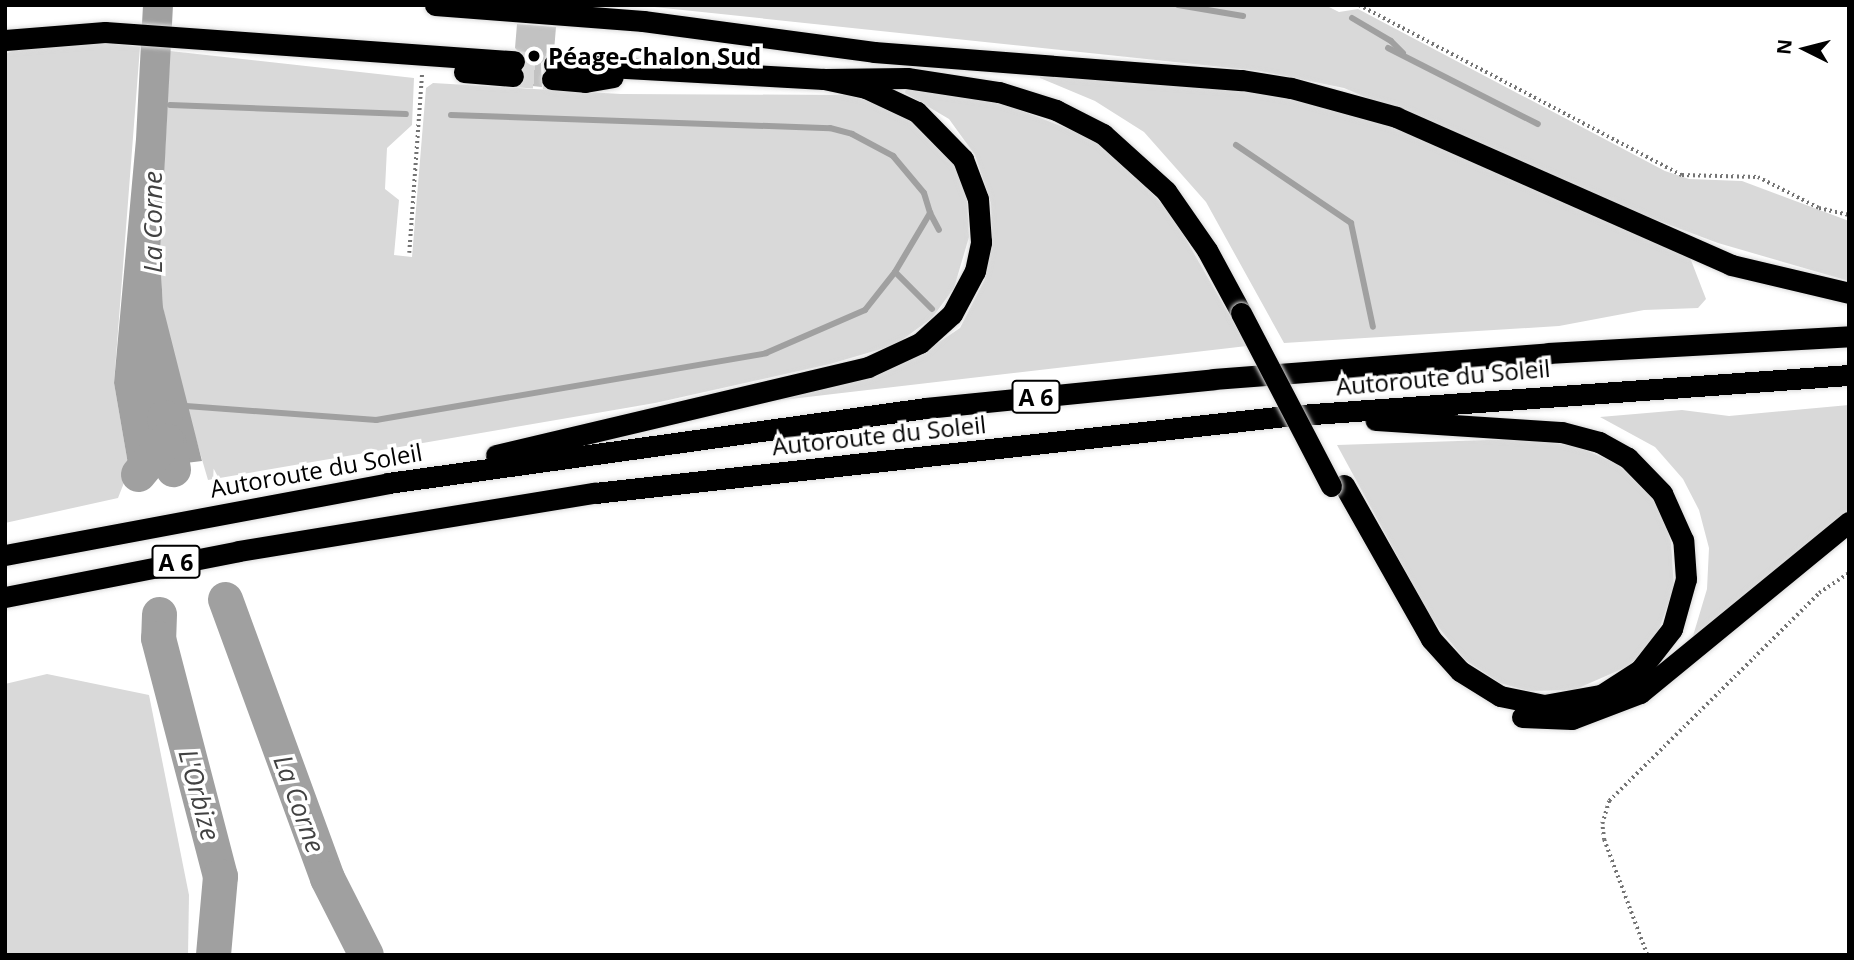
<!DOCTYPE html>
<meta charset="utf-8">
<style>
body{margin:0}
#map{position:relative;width:1854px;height:960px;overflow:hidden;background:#fff;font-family:"Open Sans",sans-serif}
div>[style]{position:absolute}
.green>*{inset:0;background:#d9d9d9}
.water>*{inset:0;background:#a0a0a0}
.stream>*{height:6px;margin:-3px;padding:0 3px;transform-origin:3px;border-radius:3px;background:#a0a0a0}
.river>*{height:35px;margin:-17.5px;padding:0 17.5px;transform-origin:17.5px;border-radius:17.5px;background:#a0a0a0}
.building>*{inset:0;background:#c2c2c2}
.highway-tunnel>*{height:21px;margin-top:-10.5px;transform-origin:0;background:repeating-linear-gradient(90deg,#d9d9d9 0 21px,transparent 0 31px)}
.path>*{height:3.5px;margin-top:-1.75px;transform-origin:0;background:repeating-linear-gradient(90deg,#747474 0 2px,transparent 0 5.5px)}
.roads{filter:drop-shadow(0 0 2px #dbdbdb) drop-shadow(0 0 2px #dbdbdb)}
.highway>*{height:21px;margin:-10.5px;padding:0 10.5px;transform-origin:10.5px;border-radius:10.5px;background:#000}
.bridges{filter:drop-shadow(0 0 2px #dbdbdb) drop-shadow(0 0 2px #dbdbdb)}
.highway-bridge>*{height:21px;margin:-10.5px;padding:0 10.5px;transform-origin:10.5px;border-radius:10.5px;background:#000}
.dots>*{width:19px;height:19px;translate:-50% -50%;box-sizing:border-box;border:4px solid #fff;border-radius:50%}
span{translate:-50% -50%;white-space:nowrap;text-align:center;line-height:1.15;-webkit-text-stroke:7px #fff;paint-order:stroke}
.shield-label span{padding:2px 5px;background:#fff;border:2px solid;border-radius:5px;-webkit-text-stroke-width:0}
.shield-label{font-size:23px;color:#000;font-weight:700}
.poi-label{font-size:24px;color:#000;font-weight:700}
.left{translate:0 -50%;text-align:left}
.street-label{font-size:24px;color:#000}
.water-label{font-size:26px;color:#414141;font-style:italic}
.frame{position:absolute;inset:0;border:7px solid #000;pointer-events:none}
.north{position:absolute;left:1770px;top:14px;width:70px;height:70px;-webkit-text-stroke:5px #fff;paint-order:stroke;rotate:276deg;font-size:19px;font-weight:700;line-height:28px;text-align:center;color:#000}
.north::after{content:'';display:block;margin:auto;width:24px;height:32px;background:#000;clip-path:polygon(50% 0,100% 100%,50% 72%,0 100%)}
</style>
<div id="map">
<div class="green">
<i style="clip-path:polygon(635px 5px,1325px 5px,1339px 12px,1358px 9px,1665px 171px,1689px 179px,1742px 181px,1849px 221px,1849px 281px,1718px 243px,1643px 215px,1344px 88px,1260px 71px)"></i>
<i style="clip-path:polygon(99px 42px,140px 47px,114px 383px,129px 470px,118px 498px,5px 523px,5px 54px,30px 44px)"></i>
<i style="clip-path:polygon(170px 51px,414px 78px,412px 125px,387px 148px,385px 189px,399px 200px,394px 255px,412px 257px,426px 88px,433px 83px,621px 94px,847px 95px,886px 106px,925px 129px,957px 163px,967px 201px,969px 237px,954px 288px,932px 318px,895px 345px,830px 364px,655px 403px,208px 480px,172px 357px,163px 307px,160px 255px)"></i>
<i style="clip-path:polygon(1040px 71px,1257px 89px,1327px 104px,1418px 135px,1689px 255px,1706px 299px,1698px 308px,1644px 310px,1559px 326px,1284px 343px,1206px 202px,1144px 132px,1095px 101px,1040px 78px)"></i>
<i style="clip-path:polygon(906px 85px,997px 101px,1107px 144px,1172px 215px,1247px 346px,773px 401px,771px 395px,867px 375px,920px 355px,960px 328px,985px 279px,992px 238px,991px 203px,975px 155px,949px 119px,905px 93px)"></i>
<i style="clip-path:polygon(1849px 405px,1849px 511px,1690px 646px,1707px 589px,1709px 548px,1699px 510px,1683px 479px,1655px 447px,1600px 417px,1682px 410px,1729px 416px)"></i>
<i style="clip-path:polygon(1519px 439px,1576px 446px,1620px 465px,1643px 481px,1662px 513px,1671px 542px,1674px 588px,1658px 632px,1631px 665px,1574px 690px,1529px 691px,1500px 683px,1465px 660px,1431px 618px,1337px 445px)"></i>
<i style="clip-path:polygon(47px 674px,149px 695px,189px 895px,188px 955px,5px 955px,5px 684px)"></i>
</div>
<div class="water">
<i style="clip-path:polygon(143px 5px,173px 5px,160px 255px,163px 307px,202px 461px,129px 470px,114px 383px,136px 139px)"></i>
</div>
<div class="stream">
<i style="left:1178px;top:5px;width:66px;rotate:9.6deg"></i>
<i style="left:1352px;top:18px;width:45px;rotate:30.5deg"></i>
<i style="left:1391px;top:41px;width:17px;rotate:45deg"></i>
<i style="left:1388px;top:48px;width:168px;rotate:26.9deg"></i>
<i style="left:170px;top:105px;width:236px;rotate:2.2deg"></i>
<i style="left:451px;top:115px;width:379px;rotate:2deg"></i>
<i style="left:830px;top:128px;width:23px;rotate:15deg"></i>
<i style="left:852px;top:134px;width:47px;rotate:28.2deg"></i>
<i style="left:893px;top:156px;width:48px;rotate:50deg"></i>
<i style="left:924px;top:193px;width:21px;rotate:73deg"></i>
<i style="left:1236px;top:145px;width:139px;rotate:34.1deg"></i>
<i style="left:1351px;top:223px;width:106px;rotate:78.1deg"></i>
<i style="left:932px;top:309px;width:52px;rotate:-135deg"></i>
<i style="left:895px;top:272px;width:69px;rotate:-59.3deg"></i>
<i style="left:930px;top:213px;width:19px;rotate:62deg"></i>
<i style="left:186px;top:406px;width:191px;rotate:4.2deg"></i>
<i style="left:376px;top:420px;width:396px;rotate:-9.7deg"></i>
<i style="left:766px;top:353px;width:108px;rotate:-23.5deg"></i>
<i style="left:865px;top:310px;width:48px;rotate:-51.7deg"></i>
</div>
<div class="river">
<i style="left:164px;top:417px;width:53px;rotate:80.2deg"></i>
<i style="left:138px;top:474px;width:44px;rotate:-50.5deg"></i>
<i style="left:225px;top:599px;width:297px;rotate:69.9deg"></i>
<i style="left:327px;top:878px;width:86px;rotate:63.1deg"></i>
<i style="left:159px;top:614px;width:24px;rotate:92deg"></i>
<i style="left:158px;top:638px;width:246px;rotate:75.4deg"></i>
<i style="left:220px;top:876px;width:79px;rotate:95.1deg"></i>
</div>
<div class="building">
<i style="clip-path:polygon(517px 24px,556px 27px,554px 51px,541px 63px,542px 87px,522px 85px,527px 61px,515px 48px)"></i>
</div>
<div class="highway-tunnel">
<i style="left:514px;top:61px;width:40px;rotate:4.3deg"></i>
<i style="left:513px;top:76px;width:39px;rotate:4deg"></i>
</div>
<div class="path">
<i style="left:1359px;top:5px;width:365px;rotate:27.8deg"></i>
<i style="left:1682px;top:175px;width:76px;rotate:1.5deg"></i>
<i style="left:1758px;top:177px;width:68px;rotate:26.9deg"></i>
<i style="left:1819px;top:208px;width:31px;rotate:13deg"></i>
<i style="left:409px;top:253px;width:180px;rotate:-85.9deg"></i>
<i style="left:1647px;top:955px;width:123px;rotate:-110.5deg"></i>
<i style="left:1604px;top:840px;width:16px;rotate:-97deg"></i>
<i style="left:1602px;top:824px;width:24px;rotate:-73deg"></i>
<i style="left:1609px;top:801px;width:296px;rotate:-44.7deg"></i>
<i style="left:1819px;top:593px;width:36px;rotate:-34deg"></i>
</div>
<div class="roads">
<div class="highway">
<i style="left:435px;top:5px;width:209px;rotate:4.4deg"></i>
<i style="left:643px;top:21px;width:233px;rotate:7.6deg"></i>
<i style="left:874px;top:52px;width:369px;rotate:4.4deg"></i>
<i style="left:1242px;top:80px;width:50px;rotate:9.3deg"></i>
<i style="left:1291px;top:88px;width:109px;rotate:15.4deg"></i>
<i style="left:1396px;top:117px;width:366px;rotate:23.8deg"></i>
<i style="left:1731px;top:265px;width:121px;rotate:13.3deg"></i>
<i style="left:5px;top:40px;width:100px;rotate:-4.6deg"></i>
<i style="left:105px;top:32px;width:410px;rotate:4.1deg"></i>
<i style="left:554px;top:64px;width:270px;rotate:3.2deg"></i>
<i style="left:824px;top:79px;width:83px;rotate:-0.7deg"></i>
<i style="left:907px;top:78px;width:93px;rotate:8.7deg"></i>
<i style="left:999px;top:92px;width:60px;rotate:17.5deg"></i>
<i style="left:1056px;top:110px;width:53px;rotate:27.1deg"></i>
<i style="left:1103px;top:134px;width:85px;rotate:42.1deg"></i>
<i style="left:1166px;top:191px;width:72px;rotate:55.2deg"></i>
<i style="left:1207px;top:250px;width:72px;rotate:61.6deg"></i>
<i style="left:464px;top:72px;width:49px;rotate:4.7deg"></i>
<i style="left:552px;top:79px;width:33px;rotate:5deg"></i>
<i style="left:585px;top:82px;width:28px;rotate:-10deg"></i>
<i style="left:496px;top:455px;width:382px;rotate:-13.3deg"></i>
<i style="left:868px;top:367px;width:57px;rotate:-24.8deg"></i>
<i style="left:920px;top:343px;width:43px;rotate:-42.2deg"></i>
<i style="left:952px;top:314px;width:49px;rotate:-61.9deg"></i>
<i style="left:975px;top:271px;width:30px;rotate:-78deg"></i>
<i style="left:981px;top:242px;width:43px;rotate:-94deg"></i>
<i style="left:978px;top:199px;width:43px;rotate:-110.6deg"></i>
<i style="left:963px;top:159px;width:66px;rotate:-134.4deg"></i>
<i style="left:917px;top:112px;width:56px;rotate:-154.8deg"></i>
<i style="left:866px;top:88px;width:43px;rotate:-167.9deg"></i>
<i style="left:1344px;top:485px;width:177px;rotate:60.5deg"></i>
<i style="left:1431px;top:639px;width:43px;rotate:47.8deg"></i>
<i style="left:1460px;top:671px;width:47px;rotate:32deg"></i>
<i style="left:1500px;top:696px;width:45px;rotate:11.6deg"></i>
<i style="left:1544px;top:705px;width:58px;rotate:-10deg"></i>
<i style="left:1601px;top:695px;width:46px;rotate:-32.7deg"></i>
<i style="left:1640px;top:670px;width:52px;rotate:-52deg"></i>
<i style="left:1672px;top:629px;width:52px;rotate:-74.4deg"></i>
<i style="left:1686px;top:579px;width:39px;rotate:-94deg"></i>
<i style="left:1683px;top:540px;width:51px;rotate:-114.1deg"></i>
<i style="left:1662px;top:493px;width:49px;rotate:-134.2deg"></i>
<i style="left:1628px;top:458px;width:33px;rotate:-151deg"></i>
<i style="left:1599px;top:442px;width:39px;rotate:-165deg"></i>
<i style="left:1561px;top:432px;width:186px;rotate:-176.3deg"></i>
<i style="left:5px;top:555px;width:390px;rotate:-10.6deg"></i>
<i style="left:388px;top:483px;width:543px;rotate:-7.94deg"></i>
<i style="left:926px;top:408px;width:289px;rotate:-5.7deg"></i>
<i style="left:1214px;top:379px;width:336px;rotate:-4.4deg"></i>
<i style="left:1549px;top:353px;width:300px;rotate:-3.2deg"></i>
<i style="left:5px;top:597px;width:238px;rotate:-11.1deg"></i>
<i style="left:239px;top:551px;width:361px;rotate:-9.3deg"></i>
<i style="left:595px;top:493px;width:695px;rotate:-6.36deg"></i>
<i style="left:1286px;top:416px;width:564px;rotate:-4.17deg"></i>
<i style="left:1522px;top:717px;width:50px;rotate:2.3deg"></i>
<i style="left:1572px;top:719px;width:73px;rotate:-20.9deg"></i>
<i style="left:1640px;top:693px;width:270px;rotate:-39.3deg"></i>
</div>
</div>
<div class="bridges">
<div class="highway-bridge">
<i style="left:1241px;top:313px;width:195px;rotate:62.5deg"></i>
</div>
</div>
<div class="dots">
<i style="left:534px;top:56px;background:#000"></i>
</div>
<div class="shield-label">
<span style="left:1036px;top:397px">A 6</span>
<span style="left:176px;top:562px">A 6</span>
</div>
<div class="poi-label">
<span class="left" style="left:548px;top:56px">Péage-Chalon Sud</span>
</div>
<div class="street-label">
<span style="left:1443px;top:377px;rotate:-5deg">Autoroute du Soleil</span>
<span style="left:879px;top:435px;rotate:-6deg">Autoroute du Soleil</span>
<span style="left:316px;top:470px;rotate:-10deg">Autoroute du Soleil</span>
</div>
<div class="water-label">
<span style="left:153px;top:222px;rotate:-90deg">La Corne</span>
<span style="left:199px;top:795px;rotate:75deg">L'Orbize</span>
<span style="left:299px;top:804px;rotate:70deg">La Corne</span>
</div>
<div class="frame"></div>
<div class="north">N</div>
</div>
